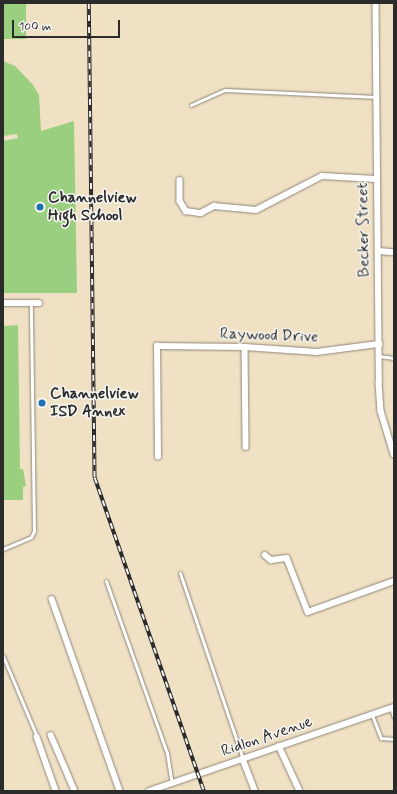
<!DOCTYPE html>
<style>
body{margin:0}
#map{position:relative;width:397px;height:794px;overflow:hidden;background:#f0e0c4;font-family:Mynerve,sans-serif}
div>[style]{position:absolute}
.green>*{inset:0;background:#9acf80}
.roads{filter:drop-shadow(0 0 1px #8e8678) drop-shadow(0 0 1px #8e8678)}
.service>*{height:3px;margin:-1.5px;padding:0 1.5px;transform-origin:1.5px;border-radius:1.5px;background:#fff}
.minor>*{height:5.5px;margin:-2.75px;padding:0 2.75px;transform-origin:2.75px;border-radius:2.75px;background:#fff}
.rail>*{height:3.5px;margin-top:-1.75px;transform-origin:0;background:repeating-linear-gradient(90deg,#f6f6f2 0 6px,#2b2b2b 0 12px);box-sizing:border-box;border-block:1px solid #2b2b2b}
.dots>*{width:11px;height:11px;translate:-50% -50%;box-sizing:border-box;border:2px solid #f6f6f2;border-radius:50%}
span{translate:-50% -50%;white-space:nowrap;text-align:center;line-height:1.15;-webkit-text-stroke:3px #f6f6f2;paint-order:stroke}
.poi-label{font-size:16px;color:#2b2b2b;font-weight:700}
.left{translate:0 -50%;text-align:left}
.street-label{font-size:16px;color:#2b2b2b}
.frame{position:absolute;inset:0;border:4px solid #2b2b2b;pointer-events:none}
.scale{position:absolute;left:12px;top:20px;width:108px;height:18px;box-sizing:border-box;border:2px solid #2b2b2b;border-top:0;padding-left:5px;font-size:12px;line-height:14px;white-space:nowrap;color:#2b2b2b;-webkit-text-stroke:3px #f6f6f2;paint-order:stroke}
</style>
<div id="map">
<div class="green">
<i style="clip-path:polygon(3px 3px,26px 3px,26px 39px,3px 39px)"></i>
<i style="clip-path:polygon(3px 61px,15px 66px,33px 85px,39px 95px,41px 131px,74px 121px,77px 293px,3px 293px,3px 141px,18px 138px,17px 134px,3px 136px)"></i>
<i style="clip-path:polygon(18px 325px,20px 469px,23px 469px,26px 486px,23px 487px,23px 500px,3px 500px,3px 326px)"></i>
</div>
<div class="roads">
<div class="service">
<i style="left:191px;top:105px;width:37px;rotate:-24deg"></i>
<i style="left:225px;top:90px;width:152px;rotate:2.6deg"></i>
<i style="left:379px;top:356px;width:15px;rotate:8deg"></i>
<i style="left:3px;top:549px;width:30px;rotate:-23deg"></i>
<i style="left:31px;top:537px;width:7px;rotate:-63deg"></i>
<i style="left:34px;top:531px;width:228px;rotate:-90.8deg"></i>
<i style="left:180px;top:573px;width:196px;rotate:71.3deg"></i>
<i style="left:106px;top:581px;width:182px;rotate:70.5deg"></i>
<i style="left:167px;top:753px;width:30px;rotate:81deg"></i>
<i style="left:3px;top:656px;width:88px;rotate:67.2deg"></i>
<i style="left:391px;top:708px;width:10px;rotate:73deg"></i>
<i style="left:372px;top:715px;width:25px;rotate:69deg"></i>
<i style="left:381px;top:738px;width:13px;rotate:4deg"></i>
</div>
<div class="minor">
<i style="left:376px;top:3px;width:380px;rotate:89.5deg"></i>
<i style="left:379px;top:383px;width:28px;rotate:86deg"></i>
<i style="left:381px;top:411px;width:45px;rotate:73.2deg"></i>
<i style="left:180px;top:180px;width:21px;rotate:90deg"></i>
<i style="left:180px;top:201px;width:12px;rotate:59deg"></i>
<i style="left:186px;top:211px;width:15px;rotate:8deg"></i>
<i style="left:201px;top:213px;width:15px;rotate:-28deg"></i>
<i style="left:214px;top:206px;width:42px;rotate:5.4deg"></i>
<i style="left:256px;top:210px;width:74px;rotate:-27.3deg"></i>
<i style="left:322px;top:176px;width:54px;rotate:3.2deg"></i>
<i style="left:378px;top:251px;width:16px;rotate:4deg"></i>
<i style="left:3px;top:303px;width:36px"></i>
<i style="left:245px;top:347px;width:100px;rotate:89.4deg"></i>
<i style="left:158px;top:457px;width:111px;rotate:-90.5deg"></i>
<i style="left:157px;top:346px;width:88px;rotate:0.7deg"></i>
<i style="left:245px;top:347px;width:72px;rotate:4deg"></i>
<i style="left:317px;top:352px;width:63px;rotate:-7.4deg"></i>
<i style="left:265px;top:555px;width:8px;rotate:40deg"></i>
<i style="left:271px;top:560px;width:16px;rotate:-7deg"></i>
<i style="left:287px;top:558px;width:58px;rotate:68.7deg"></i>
<i style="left:308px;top:612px;width:91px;rotate:-19.8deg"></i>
<i style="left:52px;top:599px;width:204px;rotate:70.5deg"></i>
<i style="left:51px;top:735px;width:61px;rotate:66.8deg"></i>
<i style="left:37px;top:737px;width:57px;rotate:70.6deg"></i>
<i style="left:279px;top:746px;width:50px;rotate:65deg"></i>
<i style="left:243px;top:759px;width:34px;rotate:69deg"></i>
<i style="left:149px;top:791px;width:259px;rotate:-18.9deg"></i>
</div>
</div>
<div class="rail">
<i style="left:89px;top:3px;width:475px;rotate:89.3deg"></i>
<i style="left:95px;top:478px;width:331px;rotate:70.8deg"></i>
</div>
<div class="dots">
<i style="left:40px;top:207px;background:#1f6fb2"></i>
<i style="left:42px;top:403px;background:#1f6fb2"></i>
</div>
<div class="poi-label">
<span class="left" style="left:48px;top:207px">Channelview<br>High School</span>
<span class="left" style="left:50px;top:403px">Channelview<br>ISD Annex</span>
</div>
<div class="street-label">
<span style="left:364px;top:230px;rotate:-91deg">Becker Street</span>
<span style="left:269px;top:336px;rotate:2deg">Raywood Drive</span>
<span style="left:267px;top:737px;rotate:-19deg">Ridlon Avenue</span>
</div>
<div class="frame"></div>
<div class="scale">100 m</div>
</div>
